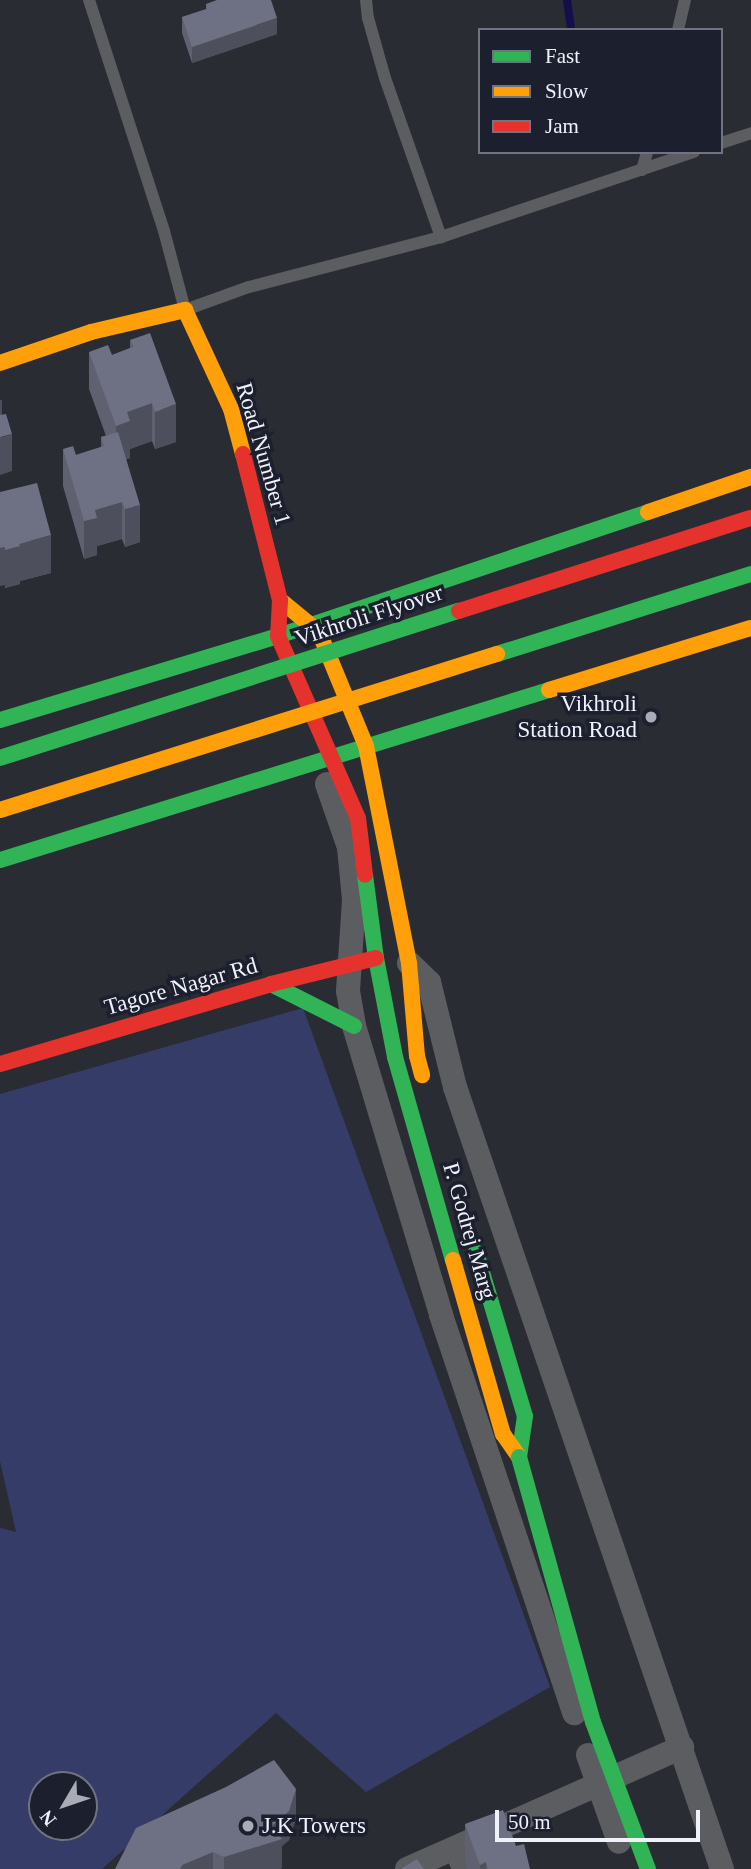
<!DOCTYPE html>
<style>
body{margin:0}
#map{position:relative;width:751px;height:1869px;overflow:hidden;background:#2a2c34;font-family:Georgia,serif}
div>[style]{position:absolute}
.green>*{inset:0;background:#363c68}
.stream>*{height:8px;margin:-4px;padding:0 4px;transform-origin:4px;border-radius:4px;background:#140f4b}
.lane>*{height:12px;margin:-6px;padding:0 6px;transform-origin:6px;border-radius:6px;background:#5c5d61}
.street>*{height:24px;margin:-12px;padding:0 12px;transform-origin:12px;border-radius:12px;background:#5c5d61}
.fast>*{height:16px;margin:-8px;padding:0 8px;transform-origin:8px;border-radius:8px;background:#30b455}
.slow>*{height:16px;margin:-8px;padding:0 8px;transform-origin:8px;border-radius:8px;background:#ff9f0a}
.jam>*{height:16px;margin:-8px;padding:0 8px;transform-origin:8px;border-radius:8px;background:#e5322d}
.fast-bridge>*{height:16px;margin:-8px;padding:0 8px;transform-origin:8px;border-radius:8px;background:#30b455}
.slow-bridge>*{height:16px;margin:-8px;padding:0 8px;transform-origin:8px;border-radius:8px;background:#ff9f0a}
.jam-bridge>*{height:16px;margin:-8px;padding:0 8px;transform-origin:8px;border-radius:8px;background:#e5322d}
.wall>*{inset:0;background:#5f6171}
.shaded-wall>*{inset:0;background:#4d4f5c}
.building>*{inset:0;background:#6e7183}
.dots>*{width:19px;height:19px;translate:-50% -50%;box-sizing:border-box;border:4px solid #1c1f2e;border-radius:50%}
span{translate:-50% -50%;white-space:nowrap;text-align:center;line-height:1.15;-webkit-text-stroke:7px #1c1f2e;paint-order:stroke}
.street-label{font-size:23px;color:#eff1fb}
.poi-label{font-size:23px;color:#eff1fb}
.right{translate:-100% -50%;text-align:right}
.left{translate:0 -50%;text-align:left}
.legend{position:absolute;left:478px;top:28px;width:245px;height:126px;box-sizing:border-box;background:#1c1f2e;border:2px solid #707380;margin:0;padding:9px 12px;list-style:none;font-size:21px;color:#eff1fb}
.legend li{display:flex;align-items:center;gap:14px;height:35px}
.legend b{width:35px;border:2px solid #707380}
.north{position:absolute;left:28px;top:1771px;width:70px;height:70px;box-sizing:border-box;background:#1c1f2e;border:2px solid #707380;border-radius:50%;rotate:231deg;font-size:19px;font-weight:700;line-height:28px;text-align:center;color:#eff1fb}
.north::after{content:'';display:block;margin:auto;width:24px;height:32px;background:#aaacb5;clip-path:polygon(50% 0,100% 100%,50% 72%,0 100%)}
.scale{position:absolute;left:495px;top:1810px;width:205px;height:32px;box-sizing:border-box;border:4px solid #eff1fb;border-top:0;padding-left:9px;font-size:21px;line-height:24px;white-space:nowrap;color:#eff1fb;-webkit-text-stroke:5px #1c1f2e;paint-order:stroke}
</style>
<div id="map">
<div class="green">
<i style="clip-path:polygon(evenodd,303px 1008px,550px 1687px,366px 1792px,276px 1713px,102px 1869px,0 1869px,0 1528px,16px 1532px,0 1461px,0 1094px,303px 1008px,42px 1785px,84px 1785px,84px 1827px,42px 1827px,42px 1785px)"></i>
</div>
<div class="stream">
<i style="left:567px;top:0;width:30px;rotate:82deg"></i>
</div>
<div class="lane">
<i style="left:89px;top:0;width:243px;rotate:72deg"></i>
<i style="left:164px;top:231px;width:82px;rotate:75.1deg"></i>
<i style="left:185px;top:310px;width:68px;rotate:-19.8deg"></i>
<i style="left:249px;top:287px;width:198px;rotate:-14.6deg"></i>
<i style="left:441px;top:237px;width:267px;rotate:-18.6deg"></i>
<i style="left:366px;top:0;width:18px;rotate:84deg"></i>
<i style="left:368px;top:18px;width:62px;rotate:74.2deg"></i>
<i style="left:385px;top:78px;width:169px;rotate:70.6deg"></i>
<i style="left:678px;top:30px;width:31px;rotate:-77deg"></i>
<i style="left:721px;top:143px;width:32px;rotate:-18deg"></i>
<i style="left:642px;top:170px;width:19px;rotate:-74deg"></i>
</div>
<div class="street">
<i style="left:327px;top:784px;width:67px;rotate:70.8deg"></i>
<i style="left:349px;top:847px;width:53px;rotate:84.6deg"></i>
<i style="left:354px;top:900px;width:91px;rotate:93.8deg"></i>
<i style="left:348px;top:991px;width:36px;rotate:80deg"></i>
<i style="left:354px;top:1026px;width:302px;rotate:73.2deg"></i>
<i style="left:441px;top:1315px;width:420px;rotate:71.5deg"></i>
<i style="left:409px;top:963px;width:28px;rotate:44deg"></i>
<i style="left:429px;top:982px;width:108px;rotate:76.1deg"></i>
<i style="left:455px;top:1087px;width:826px;rotate:71.15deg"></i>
<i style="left:588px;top:1755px;width:92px;rotate:70.4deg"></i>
<i style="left:407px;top:1869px;width:301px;rotate:-23.9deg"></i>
<i style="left:464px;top:1869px;width:9px;rotate:-111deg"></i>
<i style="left:461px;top:1861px;width:6px;rotate:-51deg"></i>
<i style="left:465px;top:1856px;width:23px;rotate:-20deg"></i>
</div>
<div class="fast">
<i style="left:0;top:720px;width:290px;rotate:-16.8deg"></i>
<i style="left:278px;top:636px;width:390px;rotate:-18.5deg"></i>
<i style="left:0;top:860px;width:575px;rotate:-17.21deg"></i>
<i style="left:365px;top:875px;width:84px;rotate:82.5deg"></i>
<i style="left:376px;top:958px;width:101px;rotate:79.1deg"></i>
<i style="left:395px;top:1057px;width:211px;rotate:74.1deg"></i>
<i style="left:271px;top:984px;width:93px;rotate:26.8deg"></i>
<i style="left:476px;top:1252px;width:171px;rotate:73.4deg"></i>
<i style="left:525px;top:1416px;width:41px;rotate:98.3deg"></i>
</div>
<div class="slow">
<i style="left:0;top:363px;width:96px;rotate:-18.8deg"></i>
<i style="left:91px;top:332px;width:97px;rotate:-13.2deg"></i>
<i style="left:185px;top:310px;width:109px;rotate:65.1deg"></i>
<i style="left:231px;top:409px;width:47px;rotate:75.1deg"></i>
<i style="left:648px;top:512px;width:109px;rotate:-18.8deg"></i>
<i style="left:280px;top:600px;width:50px;rotate:39.4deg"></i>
<i style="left:319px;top:632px;width:123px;rotate:67.6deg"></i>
<i style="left:366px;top:746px;width:221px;rotate:78.8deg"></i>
<i style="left:409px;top:963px;width:93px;rotate:85.1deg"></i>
<i style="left:417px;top:1056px;width:20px;rotate:75deg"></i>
<i style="left:549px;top:690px;width:211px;rotate:-17.1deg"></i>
<i style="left:453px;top:1260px;width:181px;rotate:74deg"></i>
<i style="left:503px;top:1434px;width:28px;rotate:55deg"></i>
</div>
<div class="jam">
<i style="left:243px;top:454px;width:151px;rotate:75.8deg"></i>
<i style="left:280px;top:600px;width:36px;rotate:93deg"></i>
<i style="left:278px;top:636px;width:199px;rotate:66.3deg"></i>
<i style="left:358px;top:818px;width:57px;rotate:83deg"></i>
<i style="left:0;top:1064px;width:283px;rotate:-16.4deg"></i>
<i style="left:271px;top:984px;width:108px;rotate:-13.9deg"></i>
</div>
<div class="fast-bridge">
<i style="left:497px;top:654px;width:266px;rotate:-17.5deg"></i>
<i style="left:0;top:758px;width:482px;rotate:-17.8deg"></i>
<i style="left:519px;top:1457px;width:275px;rotate:74.4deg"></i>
<i style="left:593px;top:1722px;width:157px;rotate:69.5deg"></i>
</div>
<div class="slow-bridge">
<i style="left:0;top:810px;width:521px;rotate:-17.43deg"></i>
</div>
<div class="jam-bridge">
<i style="left:459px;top:611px;width:306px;rotate:-17.7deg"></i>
</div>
<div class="wall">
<i style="clip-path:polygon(206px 4px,277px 34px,192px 63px,182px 33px,182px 17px,206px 9px)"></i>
<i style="clip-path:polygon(130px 340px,176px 442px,155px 449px,152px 441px,130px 449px,130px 458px,126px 459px,140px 542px,125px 547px,122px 539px,97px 546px,97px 555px,84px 559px,63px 486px,63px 449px,76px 455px,101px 447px,101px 437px,106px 436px,89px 389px,89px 352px,112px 355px,130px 348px)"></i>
<i style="clip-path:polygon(0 492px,51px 573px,20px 581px,20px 584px,5px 588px)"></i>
<i style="clip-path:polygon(296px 1818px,289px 1840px,282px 1846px,282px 1868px,279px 1869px,115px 1869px)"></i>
<i style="clip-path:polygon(465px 1824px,516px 1846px,530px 1869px,467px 1869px,465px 1862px)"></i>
</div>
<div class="shaded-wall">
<i style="clip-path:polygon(277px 18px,277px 34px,192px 63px,192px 47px)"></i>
<i style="clip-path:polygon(0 400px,2px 400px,2px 437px,12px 434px,12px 471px,0 475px)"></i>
<i style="clip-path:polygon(152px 403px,152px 441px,130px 449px,130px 458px,116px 464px,116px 426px,127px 412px)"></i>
<i style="clip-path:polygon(176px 404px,176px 442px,155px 449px,155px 412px)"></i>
<i style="clip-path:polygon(122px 502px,122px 539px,97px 546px,97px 555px,84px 559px,84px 521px,95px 510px)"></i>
<i style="clip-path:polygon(140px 505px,140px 542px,125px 547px,125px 509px)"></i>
<i style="clip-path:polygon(51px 535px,51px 573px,20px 581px,20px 584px,5px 588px,5px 550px,19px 544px)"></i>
<i style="clip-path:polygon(5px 547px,5px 585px,0 586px,0 548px)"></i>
<i style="clip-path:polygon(296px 1789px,296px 1818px,289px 1840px,282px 1846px,282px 1868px,279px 1869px,224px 1869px,224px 1857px,272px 1826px)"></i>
<i style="clip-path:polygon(213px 1852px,213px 1869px,180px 1869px,182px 1865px)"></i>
<i style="clip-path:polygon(486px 1862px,486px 1869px,480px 1869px,480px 1865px)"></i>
</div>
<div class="building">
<i style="clip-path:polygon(217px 0,271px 0,277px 18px,192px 47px,182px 17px,207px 9px,206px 4px)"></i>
<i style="clip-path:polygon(150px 333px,176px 404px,155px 412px,152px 403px,127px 412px,130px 421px,116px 426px,89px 352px,108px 345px,112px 355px,133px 347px,130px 340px)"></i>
<i style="clip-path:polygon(6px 414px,12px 434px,0 437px,0 415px)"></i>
<i style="clip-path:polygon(118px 432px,140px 505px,125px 509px,122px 502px,95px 510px,97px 518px,84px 521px,63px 449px,73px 446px,76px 455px,104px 446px,101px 437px)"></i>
<i style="clip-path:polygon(37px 483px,51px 535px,19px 544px,20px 546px,5px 550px,5px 547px,0 548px,0 492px)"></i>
<i style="clip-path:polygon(274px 1760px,296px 1789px,289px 1811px,272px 1826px,282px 1839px,224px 1857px,213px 1852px,182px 1865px,180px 1869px,115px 1869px,136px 1828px,226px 1787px)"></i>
<i style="clip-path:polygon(503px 1810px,516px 1846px,524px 1844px,530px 1869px,488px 1869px,486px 1862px,480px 1865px,465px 1824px)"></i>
<i style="clip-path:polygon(417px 1859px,424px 1869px,401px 1869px)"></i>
</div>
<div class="dots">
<i style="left:651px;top:717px;background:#aaacb5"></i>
<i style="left:248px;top:1826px;background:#aaacb5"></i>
</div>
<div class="street-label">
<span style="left:263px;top:454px;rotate:74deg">Road Number 1</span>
<span style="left:369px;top:616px;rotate:-18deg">Vikhroli Flyover</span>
<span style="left:181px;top:987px;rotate:-16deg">Tagore Nagar Rd</span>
<span style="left:469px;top:1231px;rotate:74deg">P. Godrej Marg</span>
</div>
<div class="poi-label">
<span class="right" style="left:637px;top:717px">Vikhroli<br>Station Road</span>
<span class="left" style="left:262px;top:1826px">J.K Towers</span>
</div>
<ul class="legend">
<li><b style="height:9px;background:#30b455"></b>Fast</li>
<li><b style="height:9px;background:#ff9f0a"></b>Slow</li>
<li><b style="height:9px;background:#e5322d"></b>Jam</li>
</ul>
<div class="north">N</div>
<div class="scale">50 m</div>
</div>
